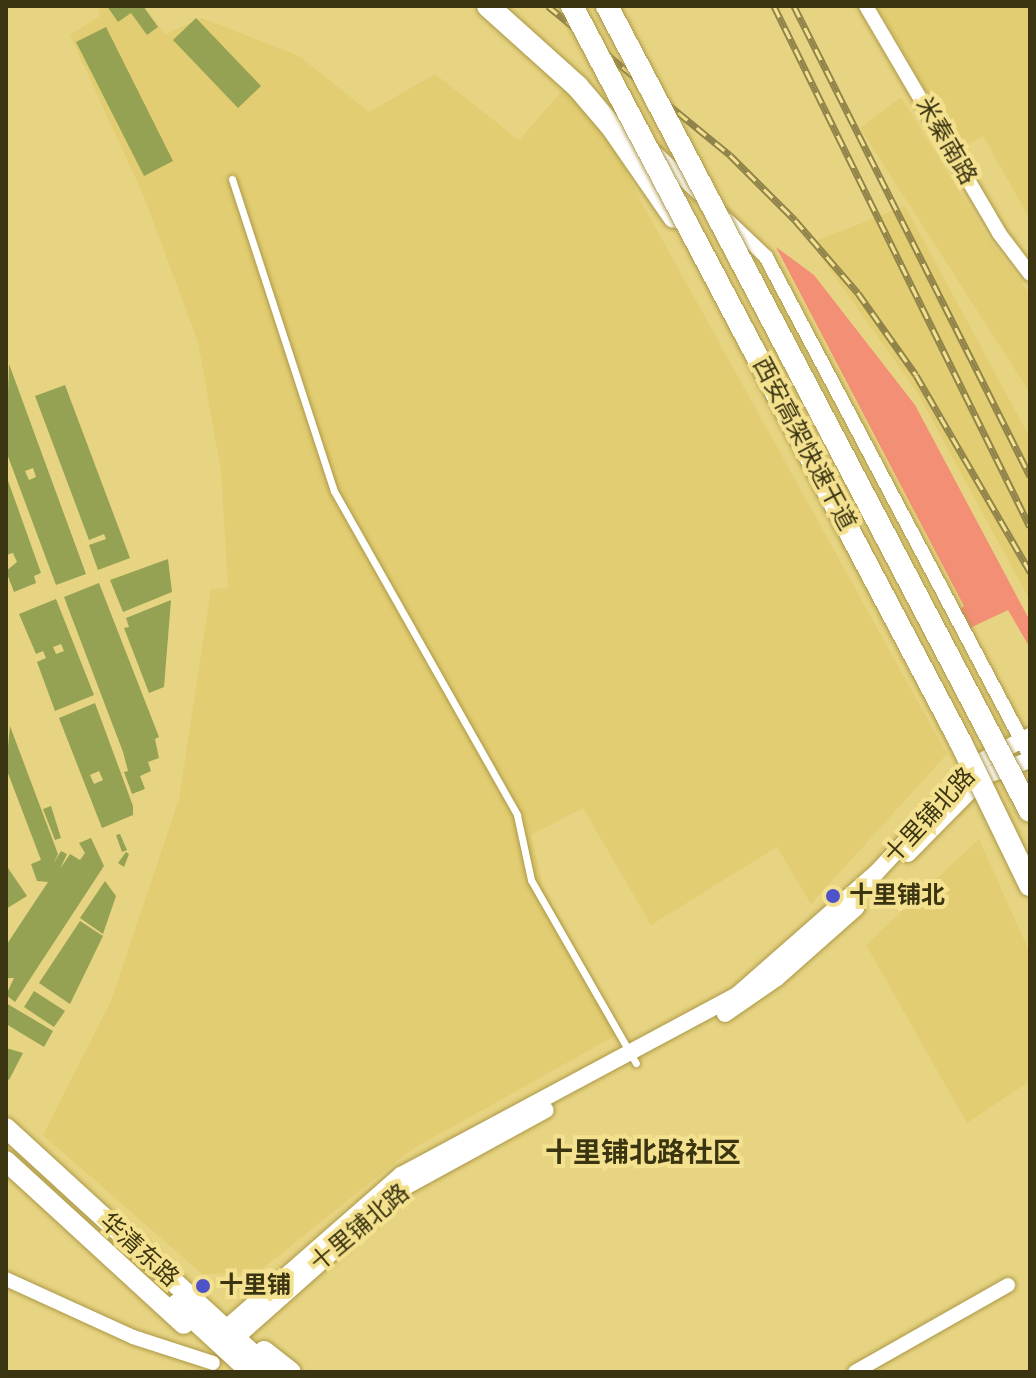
<!DOCTYPE html>
<meta charset="utf-8">
<style>
body{margin:0}
#map{position:relative;width:1036px;height:1378px;overflow:hidden;background:#e7d482;font-family:"Fira Sans","Noto Sans SC",sans-serif}
div>[style]{position:absolute}
.built>*{inset:0;background:#e2cd72}
.green>*{inset:0;background:#f28f74}
.building>*{inset:0;background:#95a153}
.roads{filter:drop-shadow(0 0 2px #ab9847) drop-shadow(0 0 2px #ab9847)}
.service>*{height:7px;margin:-3.5px;padding:0 3.5px;transform-origin:3.5px;border-radius:3.5px;background:#fff}
.minor>*{height:14px;margin:-7px;padding:0 7px;transform-origin:7px;border-radius:7px;background:#fff}
.tertiary>*{height:16px;margin:-8px;padding:0 8px;transform-origin:8px;border-radius:8px;background:#fff}
.primary>*{height:20px;margin:-10px;padding:0 10px;transform-origin:10px;border-radius:10px;background:#fff}
.trunk>*{height:22px;margin:-11px;padding:0 11px;transform-origin:11px;border-radius:11px;background:#fff}
.rail>*{height:7px;margin-top:-3.5px;transform-origin:0;background:repeating-linear-gradient(90deg,#f4e18f 0 12px,#91844a 0 24px);box-sizing:border-box;border-block:2px solid #91844a}
.bridges{filter:drop-shadow(0 0 2px #ab9847) drop-shadow(0 0 2px #ab9847)}
.trunk-bridge>*{height:22px;margin:-11px;padding:0 11px;transform-origin:11px;border-radius:11px;background:#fff}
.dots>*{width:22px;height:22px;translate:-50% -50%;box-sizing:border-box;border:4px solid #f4e18f;border-radius:50%}
span{translate:-50% -50%;white-space:nowrap;text-align:center;line-height:1.15;-webkit-text-stroke:8px #f4e18f;paint-order:stroke}
.street-label{font-size:24px;color:#3b3411}
.poi-label{font-size:24px;color:#3b3411;font-weight:700}
.left{translate:0 -50%;text-align:left}
.quarter-label{font-size:28px;color:#3b3411;font-weight:700}
.frame{position:absolute;inset:0;border:8px solid #3b3411;pointer-events:none}
</style>
<div id="map">
<div class="built">
<i style="clip-path:polygon(98px 6px,144px 6px,165px 34px,202px 18px,299px 56px,369px 112px,435px 74px,519px 140px,569px 83px,591px 100px,643px 205px,947px 754px,811px 904px,777px 847px,651px 925px,583px 808px,531px 835px,543px 887px,622px 1032px,411px 1150px,257px 1273px,202px 1274px,43px 1135px,111px 1001px,179px 799px,211px 589px,228px 588px,221px 471px,198px 342px,144px 197px,70px 35px,100px 16px)"></i>
<i style="clip-path:polygon(877px 6px,1030px 6px,1030px 219px,983px 136px,960px 149px)"></i>
<i style="clip-path:polygon(901px 97px,988px 238px,1030px 294px,1030px 393px,860px 128px)"></i>
<i style="clip-path:polygon(905px 206px,1030px 438px,1030px 600px,917px 392px,811px 243px)"></i>
<i style="clip-path:polygon(979px 839px,1030px 953px,1030px 1081px,967px 1123px,866px 945px)"></i>
</div>
<div class="green">
<i style="clip-path:polygon(776px 247px,814px 275px,915px 405px,1030px 621px,1030px 648px,1008px 610px,970px 628px,959px 610px,964px 606px)"></i>
</div>
<div class="building">
<i style="clip-path:polygon(107px 6px,143px 6px,158px 27px,147px 35px,131px 13px,118px 22px)"></i>
<i style="clip-path:polygon(196px 18px,261px 86px,238px 108px,173px 40px)"></i>
<i style="clip-path:polygon(106px 27px,173px 161px,144px 176px,76px 42px)"></i>
<i style="clip-path:polygon(evenodd,9px 364px,86px 574px,56px 585px,6px 451px,9px 364px,33px 468px,36px 477px,29px 480px,25px 471px,33px 468px)"></i>
<i style="clip-path:polygon(65px 385px,130px 558px,98px 570px,89px 545px,106px 539px,104px 534px,89px 540px,35px 396px)"></i>
<i style="clip-path:polygon(6px 475px,41px 573px,34px 576px,36px 583px,14px 592px,6px 571px,17px 562px,13px 553px,6px 555px)"></i>
<i style="clip-path:polygon(168px 559px,172px 592px,123px 612px,110px 580px)"></i>
<i style="clip-path:polygon(99px 583px,159px 737px,155px 739px,159px 758px,148px 762px,151px 771px,140px 776px,145px 789px,132px 794px,124px 772px,128px 771px,123px 752px,64px 597px)"></i>
<i style="clip-path:polygon(evenodd,56px 599px,94px 695px,55px 711px,37px 662px,46px 658px,43px 651px,36px 654px,19px 614px,56px 599px,61px 644px,64px 651px,56px 654px,53px 647px,61px 644px)"></i>
<i style="clip-path:polygon(171px 600px,164px 687px,149px 693px,124px 628px,129px 627px,126px 618px)"></i>
<i style="clip-path:polygon(evenodd,95px 703px,133px 806px,133px 815px,102px 828px,59px 718px,95px 703px,99px 771px,103px 780px,94px 784px,90px 775px,99px 771px)"></i>
<i style="clip-path:polygon(10px 726px,58px 854px,53px 864px,61px 851px,67px 854px,60px 869px,70px 854px,80px 860px,85px 853px,79px 843px,91px 838px,104px 866px,15px 1002px,6px 995px,14px 978px,6px 978px,7px 944px,48px 882px,37px 881px,31px 864px,41px 860px,6px 768px)"></i>
<i style="clip-path:polygon(51px 806px,61px 838px,55px 840px,43px 809px)"></i>
<i style="clip-path:polygon(120px 834px,127px 850px,122px 852px,116px 835px)"></i>
<i style="clip-path:polygon(126px 852px,129px 854px,124px 867px,118px 863px)"></i>
<i style="clip-path:polygon(6px 865px,27px 896px,6px 909px)"></i>
<i style="clip-path:polygon(105px 881px,116px 896px,103px 934px,80px 918px)"></i>
<i style="clip-path:polygon(80px 921px,103px 936px,70px 1004px,39px 983px)"></i>
<i style="clip-path:polygon(34px 991px,65px 1011px,54px 1027px,24px 1007px)"></i>
<i style="clip-path:polygon(6px 1003px,53px 1031px,44px 1047px,6px 1024px)"></i>
<i style="clip-path:polygon(6px 1048px,23px 1053px,9px 1080px,6px 1078px)"></i>
</div>
<div class="roads">
<div class="service">
<i style="left:232px;top:179px;width:328px;rotate:71.9deg"></i>
<i style="left:334px;top:491px;width:372px;rotate:60.5deg"></i>
<i style="left:517px;top:815px;width:66px;rotate:77.8deg"></i>
<i style="left:531px;top:880px;width:211px;rotate:60.2deg"></i>
</div>
<div class="minor">
<i style="left:866px;top:6px;width:263px;rotate:59.6deg"></i>
<i style="left:999px;top:233px;width:51px;rotate:52.9deg"></i>
<i style="left:656px;top:153px;width:59px;rotate:43.6deg"></i>
<i style="left:723px;top:216px;width:59px;rotate:43.6deg"></i>
<i style="left:766px;top:257px;width:565px;rotate:62.12deg"></i>
<i style="left:6px;top:1279px;width:140px;rotate:24.5deg"></i>
<i style="left:133px;top:1337px;width:84px;rotate:18deg"></i>
<i style="left:855px;top:1372px;width:176px;rotate:-29.6deg"></i>
</div>
<div class="tertiary">
<i style="left:908px;top:854px;width:110px;rotate:-45.4deg"></i>
<i style="left:985px;top:776px;width:48px;rotate:-19.6deg"></i>
<i style="left:725px;top:1014px;width:63px;rotate:-34.7deg"></i>
<i style="left:777px;top:978px;width:106px;rotate:-41.5deg"></i>
<i style="left:225px;top:1339px;width:10px;rotate:-90deg"></i>
<i style="left:225px;top:1329px;width:234px;rotate:-41.2deg"></i>
<i style="left:401px;top:1175px;width:381px;rotate:-28.2deg"></i>
<i style="left:737px;top:995px;width:185px;rotate:-41.3deg"></i>
<i style="left:876px;top:873px;width:151px;rotate:-47.1deg"></i>
<i style="left:979px;top:762px;width:57px;rotate:-27deg"></i>
<i style="left:229px;top:1344px;width:238px;rotate:-41.6deg"></i>
<i style="left:407px;top:1186px;width:158px;rotate:-28.7deg"></i>
</div>
<div class="primary">
<i style="left:6px;top:1128px;width:361px;rotate:42.5deg"></i>
<i style="left:6px;top:1161px;width:241px;rotate:42.5deg"></i>
<i style="left:177px;top:1304px;width:100px;rotate:42.6deg"></i>
<i style="left:264px;top:1351px;width:34px;rotate:38deg"></i>
</div>
<div class="trunk">
<i style="left:488px;top:6px;width:120px;rotate:42deg"></i>
<i style="left:577px;top:86px;width:54px;rotate:49.5deg"></i>
<i style="left:612px;top:127px;width:109px;rotate:55.4deg"></i>
</div>
</div>
<div class="rail">
<i style="left:548px;top:6px;width:235px;rotate:39.3deg"></i>
<i style="left:730px;top:155px;width:92px;rotate:45deg"></i>
<i style="left:795px;top:220px;width:96px;rotate:49.2deg"></i>
<i style="left:858px;top:293px;width:100px;rotate:54.7deg"></i>
<i style="left:916px;top:375px;width:228px;rotate:59.9deg"></i>
<i style="left:774px;top:6px;width:580px;rotate:63.83deg"></i>
<i style="left:794px;top:6px;width:526px;rotate:63.34deg"></i>
</div>
<div class="bridges">
<div class="trunk-bridge">
<i style="left:572px;top:6px;width:833px;rotate:62.17deg"></i>
<i style="left:961px;top:743px;width:158px;rotate:64.1deg"></i>
<i style="left:607px;top:6px;width:909px;rotate:62.28deg"></i>
</div>
</div>
<div class="dots">
<i style="left:833px;top:896px;background:#4f53c9"></i>
<i style="left:203px;top:1286px;background:#4f53c9"></i>
</div>
<div class="street-label">
<span style="left:946px;top:141px;rotate:60deg">米秦南路</span>
<span style="left:804px;top:444px;rotate:62deg">西安高架快速干道</span>
<span style="left:930px;top:816px;rotate:-47deg">十里铺北路</span>
<span style="left:360px;top:1228px;rotate:-40deg">十里铺北路</span>
<span style="left:139px;top:1250px;rotate:42deg">华清东路</span>
</div>
<div class="poi-label">
<span class="left" style="left:849px;top:896px">十里铺北</span>
<span class="left" style="left:219px;top:1286px">十里铺</span>
</div>
<div class="quarter-label">
<span style="left:643px;top:1153px">十里铺北路社区</span>
</div>
<div class="frame"></div>
</div>
